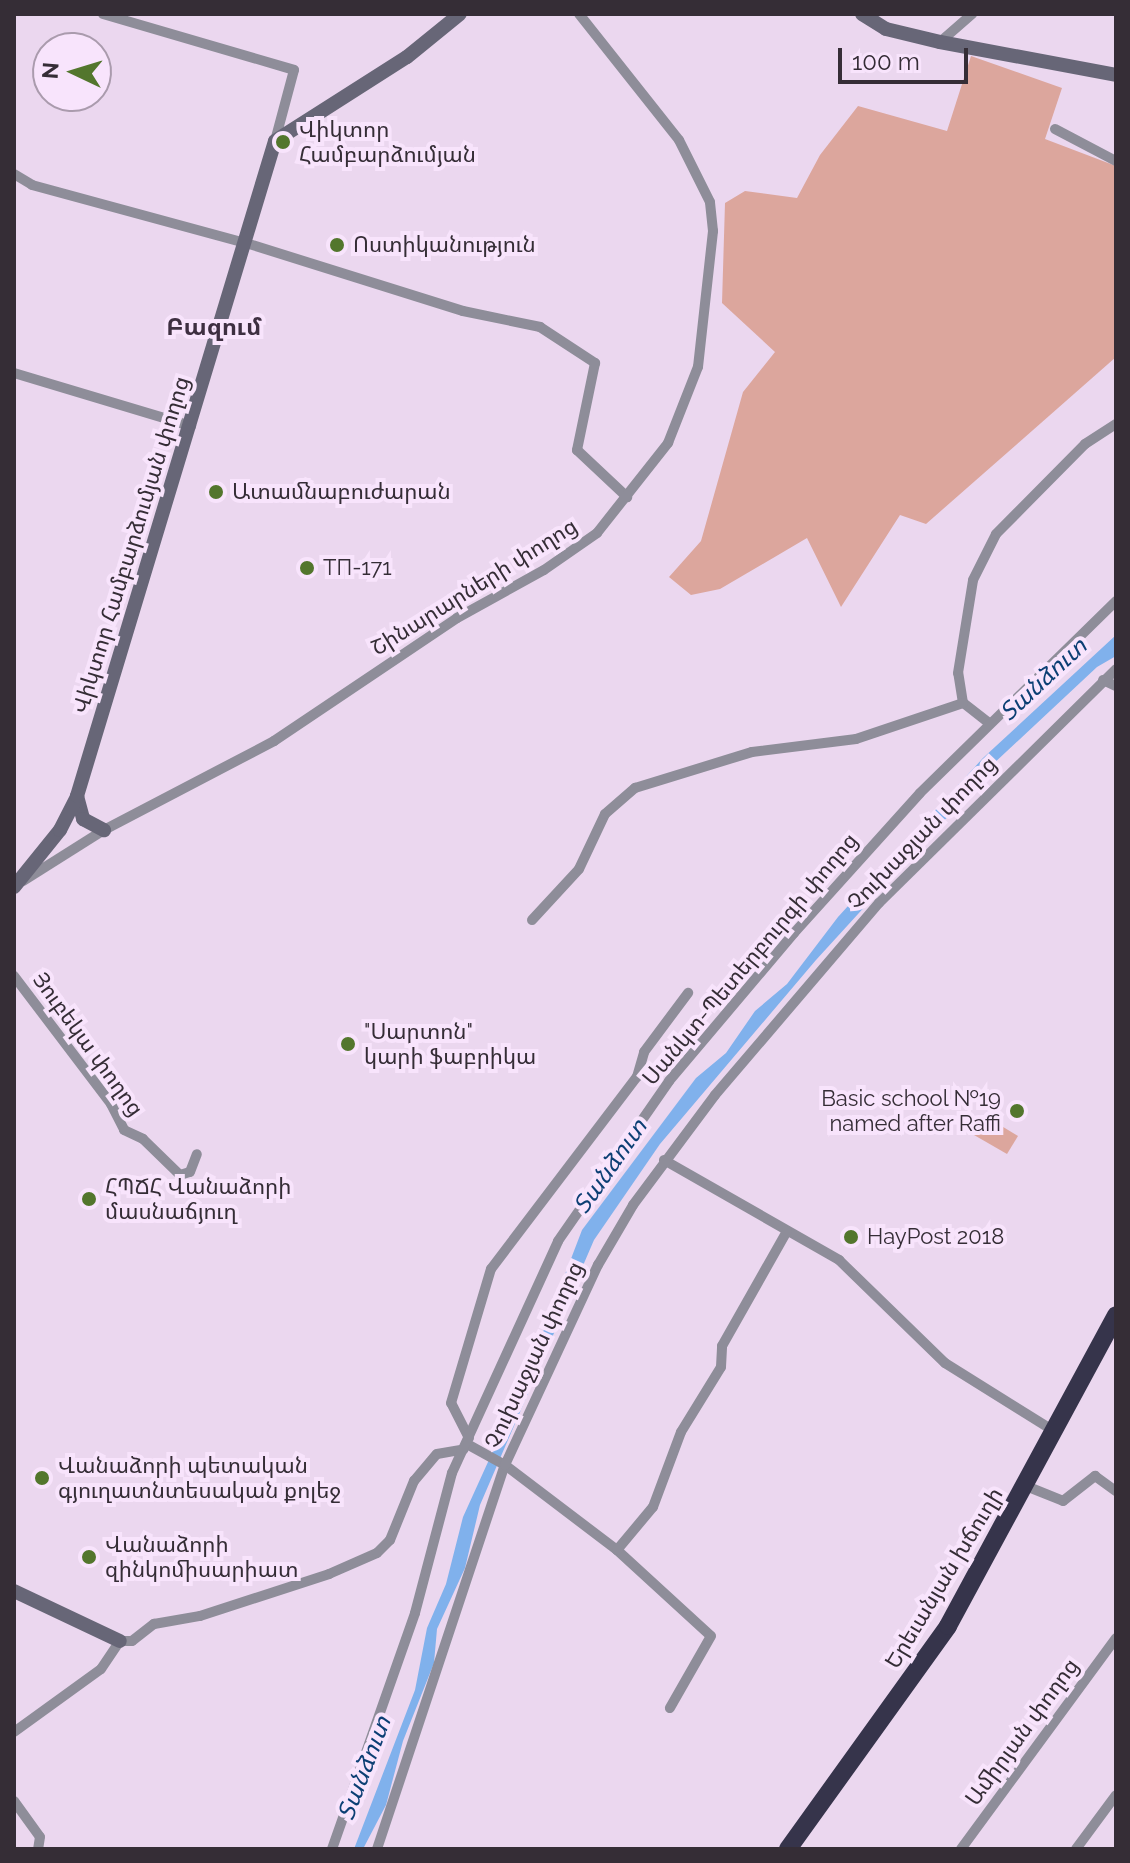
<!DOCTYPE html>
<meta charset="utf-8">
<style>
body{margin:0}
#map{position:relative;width:1130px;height:1863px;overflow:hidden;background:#ebd7ef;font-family:Raleway,"Noto Sans Armenian",sans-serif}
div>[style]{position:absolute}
.green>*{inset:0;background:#dca69d}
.water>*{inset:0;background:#80b1ec}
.street>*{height:10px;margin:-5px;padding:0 5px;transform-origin:5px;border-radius:5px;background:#8e8d99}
.secondary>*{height:14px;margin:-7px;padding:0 7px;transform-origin:7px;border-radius:7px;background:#676677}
.highway>*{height:18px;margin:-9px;padding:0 9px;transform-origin:9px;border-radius:9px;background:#36344b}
.dots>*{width:22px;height:22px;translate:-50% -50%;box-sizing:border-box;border:4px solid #f8e4fc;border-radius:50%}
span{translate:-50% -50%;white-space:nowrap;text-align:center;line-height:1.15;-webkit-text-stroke:8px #f8e4fc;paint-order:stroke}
.poi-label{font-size:22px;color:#352d36}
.left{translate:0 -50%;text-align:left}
.right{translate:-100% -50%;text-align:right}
.street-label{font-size:22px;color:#352d36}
.neighbourhood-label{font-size:24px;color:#3e2f41;font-weight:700}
.water-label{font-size:24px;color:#0c3f74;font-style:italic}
.frame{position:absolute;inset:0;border:16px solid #352d36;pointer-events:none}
.north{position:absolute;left:32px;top:32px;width:80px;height:80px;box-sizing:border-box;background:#f8e4fc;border:2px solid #aa9bad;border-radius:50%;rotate:274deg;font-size:22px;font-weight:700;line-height:32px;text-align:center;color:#352d36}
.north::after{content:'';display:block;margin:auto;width:28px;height:36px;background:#53762d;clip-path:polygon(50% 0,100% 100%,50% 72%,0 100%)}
.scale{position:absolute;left:838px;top:48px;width:130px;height:36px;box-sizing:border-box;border:4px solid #352d36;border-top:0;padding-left:10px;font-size:24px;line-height:28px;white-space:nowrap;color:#352d36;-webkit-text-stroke:6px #f8e4fc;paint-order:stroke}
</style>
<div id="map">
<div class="green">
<i style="clip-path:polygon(971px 56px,1062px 88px,1045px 139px,1116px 166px,1116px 357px,926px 524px,900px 515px,841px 607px,807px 538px,720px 589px,691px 595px,669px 577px,701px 541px,743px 392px,775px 352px,722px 303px,725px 203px,745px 191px,797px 198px,820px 155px,858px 106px,947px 131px)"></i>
<i style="clip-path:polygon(985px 1116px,1018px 1136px,1007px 1154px,974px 1135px)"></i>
</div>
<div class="water">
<i style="clip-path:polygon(1116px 635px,1116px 656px,1097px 667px,991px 766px,970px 799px,943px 821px,816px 960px,660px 1144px,594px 1240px,480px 1505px,465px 1568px,437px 1629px,434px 1663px,403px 1741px,386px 1805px,363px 1849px,354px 1849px,415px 1690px,427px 1628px,446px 1584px,463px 1517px,522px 1387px,582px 1230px,696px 1078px,726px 1053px,755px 1011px,787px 984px,838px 917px,983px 758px)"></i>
</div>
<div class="street">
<i style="left:103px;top:14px;width:199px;rotate:16.3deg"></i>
<i style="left:294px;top:70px;width:73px;rotate:105deg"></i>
<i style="left:940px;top:42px;width:43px;rotate:-41.2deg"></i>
<i style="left:1055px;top:129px;width:69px;rotate:27.7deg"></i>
<i style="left:14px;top:174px;width:21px;rotate:31deg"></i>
<i style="left:32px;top:185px;width:222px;rotate:15.2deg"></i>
<i style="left:246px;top:243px;width:227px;rotate:17.4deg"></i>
<i style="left:463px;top:311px;width:79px;rotate:11.7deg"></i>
<i style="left:540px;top:327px;width:66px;rotate:33.2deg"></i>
<i style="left:595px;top:363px;width:89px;rotate:101.7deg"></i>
<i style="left:577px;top:450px;width:69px;rotate:43.2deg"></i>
<i style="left:14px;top:373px;width:185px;rotate:16.7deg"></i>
<i style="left:1103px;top:680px;width:14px;rotate:25deg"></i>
<i style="left:989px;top:723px;width:33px;rotate:-142deg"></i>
<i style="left:963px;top:703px;width:30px;rotate:-99deg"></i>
<i style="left:958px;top:673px;width:94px;rotate:-80.8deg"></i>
<i style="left:973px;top:580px;width:51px;rotate:-63.4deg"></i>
<i style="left:996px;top:534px;width:127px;rotate:-45.3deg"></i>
<i style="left:1085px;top:444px;width:37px;rotate:-33deg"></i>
<i style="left:23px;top:881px;width:96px;rotate:-32.2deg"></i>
<i style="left:104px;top:830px;width:192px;rotate:-27.6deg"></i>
<i style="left:274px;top:741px;width:220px;rotate:-33.9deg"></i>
<i style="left:457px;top:618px;width:99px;rotate:-28.9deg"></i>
<i style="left:544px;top:570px;width:65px;rotate:-34.9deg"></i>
<i style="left:597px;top:533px;width:115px;rotate:-51.7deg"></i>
<i style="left:668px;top:443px;width:82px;rotate:-68.5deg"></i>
<i style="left:698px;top:367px;width:137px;rotate:-83.7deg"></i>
<i style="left:713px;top:231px;width:29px;rotate:-96deg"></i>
<i style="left:710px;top:202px;width:69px;rotate:-116.6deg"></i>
<i style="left:679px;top:140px;width:161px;rotate:-128.4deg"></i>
<i style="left:532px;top:920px;width:69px;rotate:-47.3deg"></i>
<i style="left:579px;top:869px;width:61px;rotate:-64.7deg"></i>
<i style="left:605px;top:814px;width:40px;rotate:-41deg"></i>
<i style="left:635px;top:788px;width:122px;rotate:-17.1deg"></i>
<i style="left:752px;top:752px;width:105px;rotate:-7.1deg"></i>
<i style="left:856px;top:739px;width:113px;rotate:-18.6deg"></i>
<i style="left:14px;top:976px;width:161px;rotate:52.8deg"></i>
<i style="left:111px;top:1104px;width:29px;rotate:63deg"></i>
<i style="left:124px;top:1130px;width:21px;rotate:25deg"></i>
<i style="left:143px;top:1139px;width:52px;rotate:44.2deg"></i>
<i style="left:180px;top:1175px;width:10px;rotate:-17deg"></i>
<i style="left:190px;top:1172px;width:19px;rotate:-69deg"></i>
<i style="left:664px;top:1160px;width:202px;rotate:29.7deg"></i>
<i style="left:839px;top:1260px;width:148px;rotate:44.2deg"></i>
<i style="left:945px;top:1363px;width:128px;rotate:32deg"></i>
<i style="left:469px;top:1438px;width:39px;rotate:-117deg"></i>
<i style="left:451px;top:1403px;width:140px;rotate:-73.4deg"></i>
<i style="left:491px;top:1269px;width:241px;rotate:-52.8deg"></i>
<i style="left:637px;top:1077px;width:26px;rotate:-74deg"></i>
<i style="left:644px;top:1052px;width:74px;rotate:-53.3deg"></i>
<i style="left:467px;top:1444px;width:43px;rotate:28.9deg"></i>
<i style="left:505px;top:1465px;width:141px;rotate:37.2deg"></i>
<i style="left:617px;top:1550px;width:127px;rotate:42.5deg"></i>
<i style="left:711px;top:1636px;width:83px;rotate:119.7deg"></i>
<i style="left:1026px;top:1486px;width:40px;rotate:22deg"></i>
<i style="left:1063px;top:1501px;width:41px;rotate:-38deg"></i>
<i style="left:1095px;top:1476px;width:26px;rotate:36deg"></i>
<i style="left:617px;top:1550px;width:56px;rotate:-50.1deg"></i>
<i style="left:653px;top:1507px;width:80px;rotate:-69.5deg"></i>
<i style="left:681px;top:1432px;width:76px;rotate:-58.4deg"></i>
<i style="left:721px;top:1367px;width:21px;rotate:-87deg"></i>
<i style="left:722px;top:1346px;width:132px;rotate:-60.5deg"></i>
<i style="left:14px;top:1732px;width:107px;rotate:-35.9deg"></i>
<i style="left:101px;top:1669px;width:34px;rotate:-56deg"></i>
<i style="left:120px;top:1641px;width:12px"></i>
<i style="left:132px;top:1641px;width:28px;rotate:-38deg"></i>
<i style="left:154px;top:1624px;width:47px;rotate:-9.9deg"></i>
<i style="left:200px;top:1616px;width:136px;rotate:-18deg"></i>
<i style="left:329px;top:1574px;width:52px;rotate:-23.6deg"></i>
<i style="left:377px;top:1553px;width:18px;rotate:-45deg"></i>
<i style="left:390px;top:1540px;width:64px;rotate:-67.9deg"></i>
<i style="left:414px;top:1481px;width:35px;rotate:-50deg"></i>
<i style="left:437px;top:1454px;width:27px;rotate:-10deg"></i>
<i style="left:14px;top:1801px;width:44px;rotate:54.2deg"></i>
<i style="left:40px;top:1837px;width:12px;rotate:99deg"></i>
<i style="left:332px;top:1849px;width:250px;rotate:-70.6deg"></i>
<i style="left:415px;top:1613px;width:145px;rotate:-75.2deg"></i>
<i style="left:452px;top:1473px;width:255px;rotate:-65.4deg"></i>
<i style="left:558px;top:1241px;width:195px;rotate:-55.2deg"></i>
<i style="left:669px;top:1081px;width:194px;rotate:-49.8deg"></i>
<i style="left:794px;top:933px;width:188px;rotate:-48deg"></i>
<i style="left:920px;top:793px;width:274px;rotate:-44.4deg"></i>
<i style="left:377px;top:1849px;width:405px;rotate:-71.6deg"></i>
<i style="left:505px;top:1465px;width:221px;rotate:-65.1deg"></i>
<i style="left:598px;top:1265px;width:69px;rotate:-59.7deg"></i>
<i style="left:633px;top:1205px;width:137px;rotate:-53.3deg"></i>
<i style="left:715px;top:1095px;width:253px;rotate:-49.5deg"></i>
<i style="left:879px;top:903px;width:333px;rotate:-44.6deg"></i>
<i style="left:961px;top:1849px;width:262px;rotate:-53.7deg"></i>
<i style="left:1076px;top:1849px;width:67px;rotate:-53.5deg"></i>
</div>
<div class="secondary">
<i style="left:862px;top:14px;width:28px;rotate:32deg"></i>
<i style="left:886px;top:29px;width:56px;rotate:13.5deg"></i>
<i style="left:940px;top:42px;width:179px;rotate:10.6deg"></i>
<i style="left:77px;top:796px;width:24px;rotate:75deg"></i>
<i style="left:83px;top:819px;width:24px;rotate:28deg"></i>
<i style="left:14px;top:887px;width:73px;rotate:-51.1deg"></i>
<i style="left:60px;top:830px;width:38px;rotate:-63deg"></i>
<i style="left:77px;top:796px;width:684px;rotate:-73.18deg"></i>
<i style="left:275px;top:141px;width:156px;rotate:-32.5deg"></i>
<i style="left:407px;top:57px;width:68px;rotate:-39.1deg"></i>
<i style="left:14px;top:1591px;width:117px;rotate:25.3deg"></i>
</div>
<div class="highway">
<i style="left:788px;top:1849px;width:274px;rotate:-54.3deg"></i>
<i style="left:948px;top:1626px;width:353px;rotate:-61.6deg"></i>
</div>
<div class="dots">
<i style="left:283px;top:142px;background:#53762d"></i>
<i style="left:337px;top:245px;background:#53762d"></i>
<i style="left:216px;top:492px;background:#53762d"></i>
<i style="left:307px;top:568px;background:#53762d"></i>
<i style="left:348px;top:1044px;background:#53762d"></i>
<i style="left:1017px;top:1111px;background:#53762d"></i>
<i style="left:89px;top:1199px;background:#53762d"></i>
<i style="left:851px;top:1237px;background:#53762d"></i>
<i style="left:42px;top:1478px;background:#53762d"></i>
<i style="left:89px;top:1557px;background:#53762d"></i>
</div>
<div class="poi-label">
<span class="left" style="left:299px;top:142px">Վիկտոր<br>Համբարձումյան</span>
<span class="left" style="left:353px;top:245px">Ոստիկանություն</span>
<span class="left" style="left:232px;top:492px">Ատամնաբուժարան</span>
<span class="left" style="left:323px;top:568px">ТП-171</span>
<span class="left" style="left:364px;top:1044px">"Սարտոն"<br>կարի ֆաբրիկա</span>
<span class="right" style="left:1001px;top:1111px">Basic school №19<br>named after Raffi</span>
<span class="left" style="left:105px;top:1199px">ՀՊՃՀ Վանաձորի<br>մասնաճյուղ</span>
<span class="left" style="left:867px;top:1237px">HayPost 2018</span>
<span class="left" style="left:58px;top:1478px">Վանաձորի պետական<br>գյուղատնտեսական քոլեջ</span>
<span class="left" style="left:105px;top:1557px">Վանաձորի<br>զինկոմիսարիատ</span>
</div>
<div class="street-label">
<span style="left:131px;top:545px;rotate:-73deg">Վիկտոր Համբարձումյան փողոց</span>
<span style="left:474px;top:587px;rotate:-32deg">Շինարարների փողոց</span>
<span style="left:922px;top:833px;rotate:-46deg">Չուխաջյան փողոց</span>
<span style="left:750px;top:959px;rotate:-50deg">Սանկտ-Պետերբուրգի փողոց</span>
<span style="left:88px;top:1044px;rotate:54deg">Յուբեկա փողոց</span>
<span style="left:534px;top:1355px;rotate:-65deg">Չուխաջյան փողոց</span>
<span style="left:944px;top:1578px;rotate:-59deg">Երեւանյան խճուղի</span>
<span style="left:1022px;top:1732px;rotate:-54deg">Ամիրյան փողոց</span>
</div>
<div class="neighbourhood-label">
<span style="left:214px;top:327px">Բազում</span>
</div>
<div class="water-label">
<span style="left:1043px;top:679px;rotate:-43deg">Տանձուտ</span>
<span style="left:610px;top:1166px;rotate:-55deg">Տանձուտ</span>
<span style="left:364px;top:1768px;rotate:-69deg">Տանձուտ</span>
</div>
<div class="frame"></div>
<div class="north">N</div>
<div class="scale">100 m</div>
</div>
